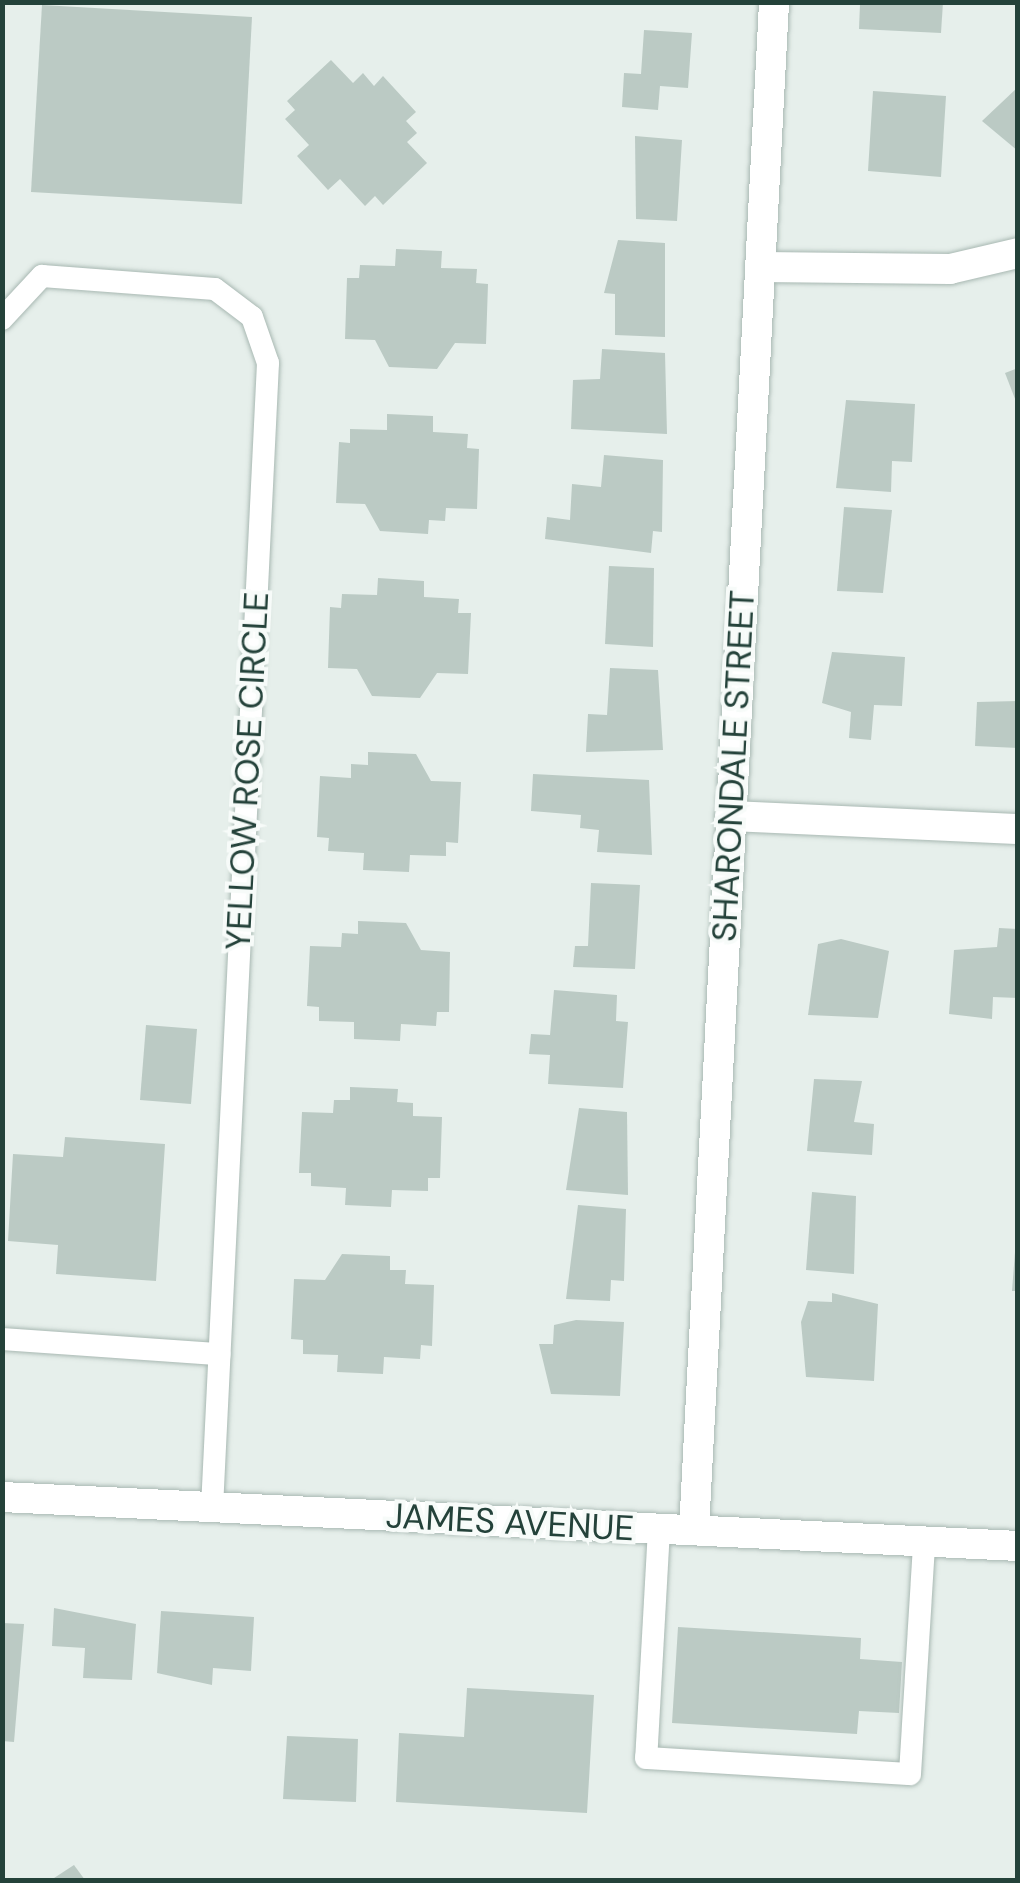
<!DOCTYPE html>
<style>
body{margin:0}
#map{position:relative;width:1020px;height:1883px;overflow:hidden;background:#e6efeb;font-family:"DM Sans",sans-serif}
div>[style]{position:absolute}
.building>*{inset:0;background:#bbcac4}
.roads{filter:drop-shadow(0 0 2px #a8b8b2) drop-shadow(0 0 2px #a8b8b2)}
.service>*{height:22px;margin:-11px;padding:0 11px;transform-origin:11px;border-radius:11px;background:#fff}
.minor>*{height:30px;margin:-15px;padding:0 15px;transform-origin:15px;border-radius:15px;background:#fff}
.secondary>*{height:30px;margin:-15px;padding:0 15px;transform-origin:15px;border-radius:15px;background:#fff}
span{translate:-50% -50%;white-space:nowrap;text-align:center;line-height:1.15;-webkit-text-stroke:8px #f7fbf9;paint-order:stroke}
.street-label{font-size:35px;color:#24423a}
.frame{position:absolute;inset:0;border:5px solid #24423a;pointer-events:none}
</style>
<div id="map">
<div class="building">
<i style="clip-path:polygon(943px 2px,941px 33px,859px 29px,860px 4px)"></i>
<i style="clip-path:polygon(42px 5px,252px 17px,242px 204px,31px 192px)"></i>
<i style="clip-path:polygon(644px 30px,692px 33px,688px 88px,660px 86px,658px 110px,622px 107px,624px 73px,641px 74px)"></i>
<i style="clip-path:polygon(331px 60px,353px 83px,363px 73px,374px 86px,383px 76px,416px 112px,406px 121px,417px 133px,407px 142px,427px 163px,383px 205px,375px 196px,365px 206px,340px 179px,328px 190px,297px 156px,309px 145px,285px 119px,295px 110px,287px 101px)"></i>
<i style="clip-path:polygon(1018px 87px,1018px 151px,982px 121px)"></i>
<i style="clip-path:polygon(873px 91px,946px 96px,941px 177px,868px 171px)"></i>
<i style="clip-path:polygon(635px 136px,682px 140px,677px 221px,636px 219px)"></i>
<i style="clip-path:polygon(618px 240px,665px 243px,665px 337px,615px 335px,615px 294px,604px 293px)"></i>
<i style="clip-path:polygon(396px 249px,442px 251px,441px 268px,477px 269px,476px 283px,488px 284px,486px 344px,455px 343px,437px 369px,389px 367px,375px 340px,345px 339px,347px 278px,359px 278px,360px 265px,395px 266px)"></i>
<i style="clip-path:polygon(602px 349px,665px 353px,667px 434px,571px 429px,573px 380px,600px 379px)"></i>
<i style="clip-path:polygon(1018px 368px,1018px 404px,1017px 404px,1005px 373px)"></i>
<i style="clip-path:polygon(846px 400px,915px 404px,912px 462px,892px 461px,891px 492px,836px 488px)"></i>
<i style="clip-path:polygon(387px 414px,433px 416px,433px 432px,468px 434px,467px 448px,479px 449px,477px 509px,446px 508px,445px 521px,429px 520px,428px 534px,380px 531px,365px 504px,336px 503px,339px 442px,350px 443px,350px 429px,387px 430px)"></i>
<i style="clip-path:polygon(604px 455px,663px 460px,662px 532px,653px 531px,651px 553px,545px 539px,547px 517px,570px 520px,572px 484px,601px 487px)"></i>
<i style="clip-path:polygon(844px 507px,892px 510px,883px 593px,837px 591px)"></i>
<i style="clip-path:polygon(609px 566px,654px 568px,653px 647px,605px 644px)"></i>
<i style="clip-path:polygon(378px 578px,424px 581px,424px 597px,459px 599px,458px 613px,471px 613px,468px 674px,437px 673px,420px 698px,372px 696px,357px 669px,328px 668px,330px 607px,341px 608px,342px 594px,377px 595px)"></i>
<i style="clip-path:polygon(832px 652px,905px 657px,902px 706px,874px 705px,871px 740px,849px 738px,851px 712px,822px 703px)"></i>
<i style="clip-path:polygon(610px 668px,658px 670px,663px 750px,586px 752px,588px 714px,607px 715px)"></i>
<i style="clip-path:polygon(1018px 701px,1018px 748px,975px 746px,977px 702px)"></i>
<i style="clip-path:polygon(368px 752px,416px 754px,431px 781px,461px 782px,458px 843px,446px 842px,446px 856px,410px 855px,409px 872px,363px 870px,364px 853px,328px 851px,329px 838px,317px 837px,320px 776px,351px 778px,351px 764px,368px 765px)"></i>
<i style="clip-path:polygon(533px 774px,649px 780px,652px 855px,597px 852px,599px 830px,580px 828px,581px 815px,531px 811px)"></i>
<i style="clip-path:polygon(591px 883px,640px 885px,635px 969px,573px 967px,575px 946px,588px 946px)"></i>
<i style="clip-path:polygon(358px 921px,406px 923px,421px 950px,450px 952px,449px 1012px,437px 1012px,436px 1026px,401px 1024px,400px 1041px,354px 1039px,354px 1022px,319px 1021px,319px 1007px,307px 1006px,310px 946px,341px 947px,342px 933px,358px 934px)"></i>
<i style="clip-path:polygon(999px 928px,1018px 929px,1018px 998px,993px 997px,992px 1019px,949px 1014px,954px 950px,997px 947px)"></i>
<i style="clip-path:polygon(841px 939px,889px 951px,878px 1018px,808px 1015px,818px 944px)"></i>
<i style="clip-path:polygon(554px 990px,617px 995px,616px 1021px,628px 1022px,623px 1088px,548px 1084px,550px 1055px,529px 1054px,531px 1034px,550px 1035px)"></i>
<i style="clip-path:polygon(146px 1025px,197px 1029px,191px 1104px,140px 1100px)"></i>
<i style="clip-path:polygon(814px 1079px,862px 1081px,854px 1122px,874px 1124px,872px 1155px,807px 1151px)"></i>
<i style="clip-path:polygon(350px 1087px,398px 1089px,397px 1102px,413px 1103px,413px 1116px,442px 1117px,440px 1178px,428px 1178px,428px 1191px,392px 1190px,391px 1207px,345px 1205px,346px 1188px,311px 1186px,311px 1173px,299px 1173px,302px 1112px,333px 1113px,334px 1100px,350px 1100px)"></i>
<i style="clip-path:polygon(579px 1108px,627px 1112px,628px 1195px,566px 1190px)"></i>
<i style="clip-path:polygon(65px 1137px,165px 1144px,156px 1281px,56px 1274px,58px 1245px,8px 1241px,13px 1154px,63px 1157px)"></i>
<i style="clip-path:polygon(812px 1192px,856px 1196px,854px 1274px,806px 1270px)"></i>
<i style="clip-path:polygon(578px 1205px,626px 1209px,624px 1281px,611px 1280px,610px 1301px,566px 1299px)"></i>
<i style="clip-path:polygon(1015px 1252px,1018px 1252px,1018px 1291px,1012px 1291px)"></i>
<i style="clip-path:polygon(342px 1254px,390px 1256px,390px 1270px,406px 1270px,405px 1284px,434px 1285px,432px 1346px,421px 1345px,420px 1359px,384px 1357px,383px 1374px,337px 1372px,338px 1355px,303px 1354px,303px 1340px,291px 1339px,294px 1279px,325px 1280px)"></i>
<i style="clip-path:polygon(832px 1293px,878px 1304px,874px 1381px,806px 1377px,801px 1322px,808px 1301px,832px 1302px)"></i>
<i style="clip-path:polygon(576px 1320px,624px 1322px,620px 1396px,551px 1394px,539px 1344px,553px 1344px,554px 1325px)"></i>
<i style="clip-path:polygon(54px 1608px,136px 1624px,132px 1680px,83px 1678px,85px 1648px,52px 1646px)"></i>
<i style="clip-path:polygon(161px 1611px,254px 1617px,251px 1671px,213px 1668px,212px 1685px,157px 1673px)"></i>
<i style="clip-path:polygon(2px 1623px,24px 1624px,14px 1742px,2px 1741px)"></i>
<i style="clip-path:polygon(678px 1627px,861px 1638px,860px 1659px,902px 1662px,899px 1713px,859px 1711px,857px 1734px,672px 1723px)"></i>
<i style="clip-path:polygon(467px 1688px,594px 1695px,587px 1813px,396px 1802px,399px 1733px,464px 1737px)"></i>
<i style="clip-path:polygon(287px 1736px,358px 1739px,356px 1802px,283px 1799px)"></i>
<i style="clip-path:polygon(74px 1865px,85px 1880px,51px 1880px)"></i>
</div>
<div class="roads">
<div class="service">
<i style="left:2px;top:319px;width:59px;rotate:-47.1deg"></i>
<i style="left:42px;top:276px;width:173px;rotate:4.3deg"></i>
<i style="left:215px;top:289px;width:46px;rotate:37.1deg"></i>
<i style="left:252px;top:317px;width:49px;rotate:70.8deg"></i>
<i style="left:268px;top:363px;width:1145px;rotate:92.8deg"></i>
<i style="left:2px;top:1339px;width:218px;rotate:4deg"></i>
<i style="left:659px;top:1529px;width:229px;rotate:93.2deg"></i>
<i style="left:646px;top:1758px;width:264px;rotate:3.5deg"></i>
<i style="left:910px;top:1774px;width:232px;rotate:-86.5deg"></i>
</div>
<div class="minor">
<i style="left:761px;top:267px;width:189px;rotate:0.6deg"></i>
<i style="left:950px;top:269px;width:70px;rotate:-13.2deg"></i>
<i style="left:730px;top:816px;width:288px;rotate:2.6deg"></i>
<i style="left:694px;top:1530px;width:1530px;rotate:-87deg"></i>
</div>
<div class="secondary">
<i style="left:2px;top:1497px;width:1017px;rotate:2.76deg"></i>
</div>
</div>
<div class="street-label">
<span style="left:733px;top:766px;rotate:-87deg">SHARONDALE STREET</span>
<span style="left:247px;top:771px;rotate:-87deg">YELLOW ROSE CIRCLE</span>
<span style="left:510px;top:1522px;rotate:3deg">JAMES AVENUE</span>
</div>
<div class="frame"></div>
</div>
